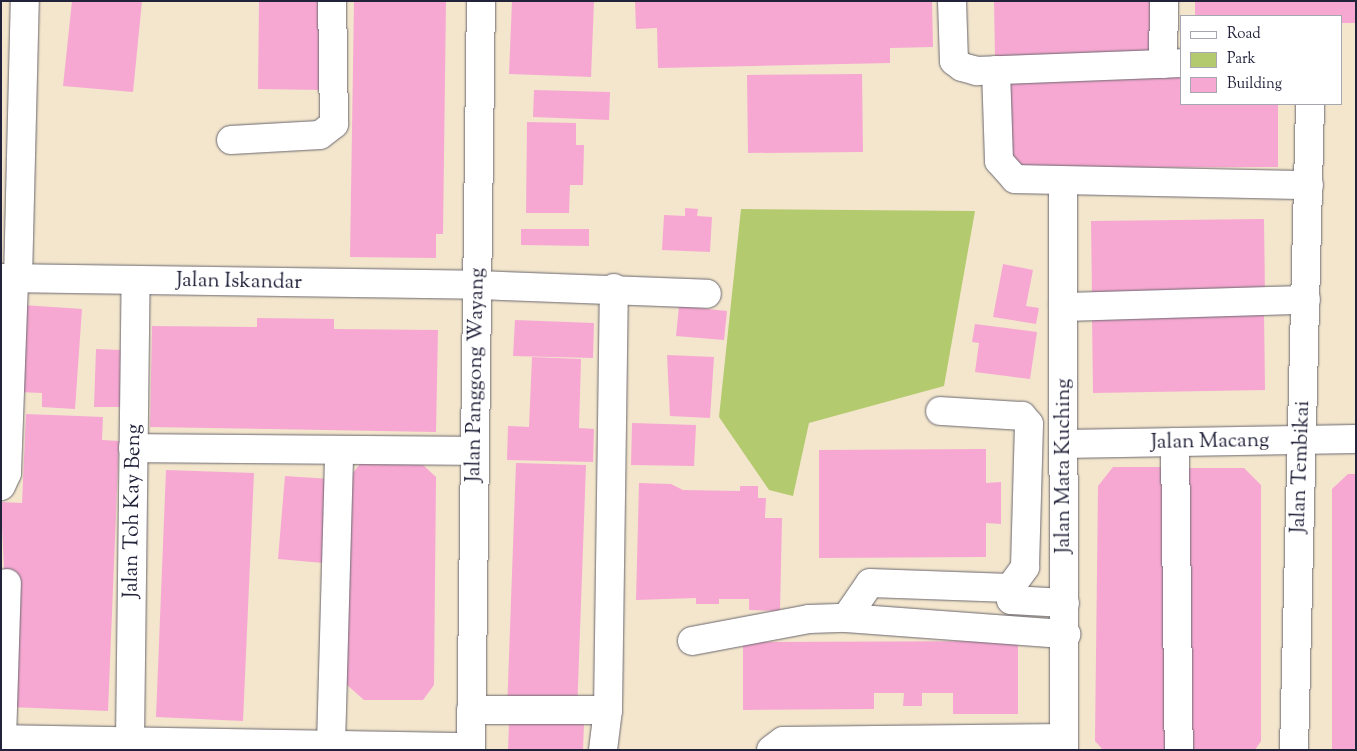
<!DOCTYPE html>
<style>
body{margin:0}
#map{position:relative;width:1357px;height:751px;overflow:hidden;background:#f3e6cd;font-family:"Sorts Mill Goudy",serif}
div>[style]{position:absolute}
.green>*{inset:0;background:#b4ca6e}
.building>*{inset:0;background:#f6a8d2}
.roads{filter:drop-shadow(0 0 1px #6b676e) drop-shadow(0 0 1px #6b676e)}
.minor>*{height:28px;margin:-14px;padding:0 14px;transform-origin:14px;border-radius:14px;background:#fff}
span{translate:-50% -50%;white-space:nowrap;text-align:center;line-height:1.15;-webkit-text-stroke:4.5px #fff;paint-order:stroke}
.street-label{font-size:21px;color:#22223b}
.frame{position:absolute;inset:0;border:2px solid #22223b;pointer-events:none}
.legend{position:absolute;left:1180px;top:15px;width:162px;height:90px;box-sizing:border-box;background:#fff;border:1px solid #a7a7b1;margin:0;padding:6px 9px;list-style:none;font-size:15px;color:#22223b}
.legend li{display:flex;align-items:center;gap:10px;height:25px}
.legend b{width:25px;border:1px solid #a7a7b1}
</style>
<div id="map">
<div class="green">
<i style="clip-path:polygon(741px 209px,975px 211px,944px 386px,809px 423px,793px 496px,769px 490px,719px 417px)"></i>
</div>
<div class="building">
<i style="clip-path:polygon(72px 1px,142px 1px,133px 92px,63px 86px)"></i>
<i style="clip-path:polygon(259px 1px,323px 1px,322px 90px,258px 89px)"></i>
<i style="clip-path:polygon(354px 1px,446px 1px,443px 234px,436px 234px,436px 258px,350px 257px)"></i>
<i style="clip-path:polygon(512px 1px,594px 1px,591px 77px,509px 74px)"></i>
<i style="clip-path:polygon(635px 1px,932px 1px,933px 47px,890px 48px,890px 63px,658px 68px,657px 28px,636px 29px)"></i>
<i style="clip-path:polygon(994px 1px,1150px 1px,1151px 54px,995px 58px)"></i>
<i style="clip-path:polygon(1195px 1px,1356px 1px,1356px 23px,1341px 23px,1341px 16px,1195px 16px)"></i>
<i style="clip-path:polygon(862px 74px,863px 152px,748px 153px,747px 75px)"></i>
<i style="clip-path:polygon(1181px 77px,1181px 104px,1278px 104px,1278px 167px,1005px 168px,1005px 78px)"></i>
<i style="clip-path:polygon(534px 90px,610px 92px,609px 120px,533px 117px)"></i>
<i style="clip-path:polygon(527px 122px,576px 123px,576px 145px,584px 145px,583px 185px,570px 185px,569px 213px,526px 213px)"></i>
<i style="clip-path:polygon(685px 208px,698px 209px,697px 216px,712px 217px,710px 252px,662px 250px,664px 215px,685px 216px)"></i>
<i style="clip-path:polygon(1264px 219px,1265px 296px,1092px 298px,1091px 221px)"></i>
<i style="clip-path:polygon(521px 229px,589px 229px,589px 246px,521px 245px)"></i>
<i style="clip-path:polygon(1003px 264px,1033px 270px,1026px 306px,1039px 308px,1036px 324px,993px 317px)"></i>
<i style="clip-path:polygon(23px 305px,82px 309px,75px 409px,42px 407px,42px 393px,17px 392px)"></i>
<i style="clip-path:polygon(679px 306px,727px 311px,724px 340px,676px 336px)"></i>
<i style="clip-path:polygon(1264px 313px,1265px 390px,1093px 393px,1092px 316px)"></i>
<i style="clip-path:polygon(257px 318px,334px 319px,334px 329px,438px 330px,436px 432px,150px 427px,152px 326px,257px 327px)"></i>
<i style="clip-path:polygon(515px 320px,594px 323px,593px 358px,513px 356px)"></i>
<i style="clip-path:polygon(975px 324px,1037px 332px,1030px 379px,975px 372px,979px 343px,972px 342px)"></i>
<i style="clip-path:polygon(96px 349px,122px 350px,120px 407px,94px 407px)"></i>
<i style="clip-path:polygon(667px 355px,714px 357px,710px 418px,670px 416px)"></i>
<i style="clip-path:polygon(532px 357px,581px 359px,579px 428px,594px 429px,593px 462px,507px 460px,508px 426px,529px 427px)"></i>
<i style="clip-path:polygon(26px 414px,103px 417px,102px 440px,119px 441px,108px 711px,10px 707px,1px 502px,22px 503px)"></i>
<i style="clip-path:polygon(632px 423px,696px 425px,694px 466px,631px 465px)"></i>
<i style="clip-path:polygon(986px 449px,986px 483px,1001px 482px,1001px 524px,986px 523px,986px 557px,819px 558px,819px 450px)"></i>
<i style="clip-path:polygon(516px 463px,586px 465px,577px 713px,507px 711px)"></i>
<i style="clip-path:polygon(360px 464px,423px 465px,436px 477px,434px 685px,423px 700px,364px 700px,346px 684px,349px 478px)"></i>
<i style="clip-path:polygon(1113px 467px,1172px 467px,1170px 750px,1103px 750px,1095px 741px,1098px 486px)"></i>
<i style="clip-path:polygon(1186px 468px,1244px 468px,1261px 485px,1261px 741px,1255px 750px,1187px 750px)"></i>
<i style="clip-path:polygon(166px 470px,254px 473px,243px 721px,156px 717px)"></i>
<i style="clip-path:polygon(1348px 474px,1356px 474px,1356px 750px,1332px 750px,1332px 489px)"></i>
<i style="clip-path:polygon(285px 476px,330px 479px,323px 563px,278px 559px)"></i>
<i style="clip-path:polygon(639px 483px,671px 484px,683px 490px,740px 491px,740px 486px,758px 486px,758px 498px,766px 498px,765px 518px,782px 518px,780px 611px,749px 610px,749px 599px,719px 599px,719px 604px,696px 604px,696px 598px,636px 600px)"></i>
<i style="clip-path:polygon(1018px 641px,1018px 714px,953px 714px,953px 693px,922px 693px,922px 706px,903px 706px,904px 693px,874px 693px,874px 709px,743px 710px,743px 642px)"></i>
<i style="clip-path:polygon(509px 722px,584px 723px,583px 750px,508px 750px)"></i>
</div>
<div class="roads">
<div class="minor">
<i style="left:952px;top:1px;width:60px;rotate:88.1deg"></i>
<i style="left:954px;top:61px;width:10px;rotate:37deg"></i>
<i style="left:962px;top:67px;width:16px;rotate:15deg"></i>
<i style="left:977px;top:71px;width:204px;rotate:-2.2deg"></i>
<i style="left:1163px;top:64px;width:63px;rotate:-89.1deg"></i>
<i style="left:996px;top:70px;width:91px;rotate:88.1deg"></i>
<i style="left:999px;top:161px;width:24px;rotate:48deg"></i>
<i style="left:1015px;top:179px;width:294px;rotate:1.2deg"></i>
<i style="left:231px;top:140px;width:89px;rotate:-3.2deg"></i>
<i style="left:320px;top:135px;width:18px;rotate:-38deg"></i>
<i style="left:334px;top:124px;width:123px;rotate:-90.9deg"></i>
<i style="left:1063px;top:183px;width:567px;rotate:89.9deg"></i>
<i style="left:1px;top:278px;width:476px;rotate:0.8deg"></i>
<i style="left:477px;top:285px;width:230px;rotate:2.2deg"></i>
<i style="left:18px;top:279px;width:278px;rotate:-88.6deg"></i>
<i style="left:1063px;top:307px;width:243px;rotate:-1.7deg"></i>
<i style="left:1175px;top:442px;width:308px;rotate:89.3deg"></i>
<i style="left:1063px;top:444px;width:293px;rotate:-1deg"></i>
<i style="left:133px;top:448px;width:342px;rotate:0.5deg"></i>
<i style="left:1px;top:486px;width:14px;rotate:-65deg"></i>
<i style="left:7px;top:473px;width:195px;rotate:-87.9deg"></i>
<i style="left:1010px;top:588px;width:12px;rotate:85deg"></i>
<i style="left:1011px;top:600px;width:54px;rotate:3.2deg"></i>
<i style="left:846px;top:618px;width:42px;rotate:-55.6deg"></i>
<i style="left:870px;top:583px;width:140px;rotate:2deg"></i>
<i style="left:1010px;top:588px;width:26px;rotate:-54deg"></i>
<i style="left:1025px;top:567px;width:143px;rotate:-88.4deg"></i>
<i style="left:1029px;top:424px;width:11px;rotate:-131deg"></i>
<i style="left:1022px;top:416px;width:82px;rotate:-176.5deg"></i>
<i style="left:692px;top:641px;width:119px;rotate:-10.6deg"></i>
<i style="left:809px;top:619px;width:37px;rotate:-2deg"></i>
<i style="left:846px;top:618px;width:221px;rotate:4.2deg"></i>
<i style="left:471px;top:710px;width:137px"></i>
<i style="left:1px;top:739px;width:470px;rotate:1deg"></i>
<i style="left:2px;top:739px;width:156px;rotate:-88.2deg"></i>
<i style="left:130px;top:741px;width:461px;rotate:-89.3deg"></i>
<i style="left:331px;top:745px;width:295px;rotate:-88.4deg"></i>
<i style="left:471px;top:750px;width:749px;rotate:-89.24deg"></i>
<i style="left:603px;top:750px;width:40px;rotate:-82.9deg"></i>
<i style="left:608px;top:710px;width:422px;rotate:-89.2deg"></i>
<i style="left:771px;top:750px;width:15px;rotate:-37deg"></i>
<i style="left:783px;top:741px;width:281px;rotate:-0.6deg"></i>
<i style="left:1294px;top:750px;width:646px;rotate:-88.58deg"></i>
</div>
</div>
<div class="street-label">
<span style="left:239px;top:282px;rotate:1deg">Jalan Iskandar</span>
<span style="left:476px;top:375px;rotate:-89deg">Jalan Panggong Wayang</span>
<span style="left:1210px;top:442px;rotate:-1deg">Jalan Macang</span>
<span style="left:1064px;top:466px;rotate:-90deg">Jalan Mata Kuching</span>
<span style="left:1301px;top:467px;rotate:-88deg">Jalan Tembikai</span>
<span style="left:133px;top:511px;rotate:-89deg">Jalan Toh Kay Beng</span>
</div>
<div class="frame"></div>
<ul class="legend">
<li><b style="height:6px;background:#fff"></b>Road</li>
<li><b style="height:14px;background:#b4ca6e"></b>Park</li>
<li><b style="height:14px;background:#f6a8d2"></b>Building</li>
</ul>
</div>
